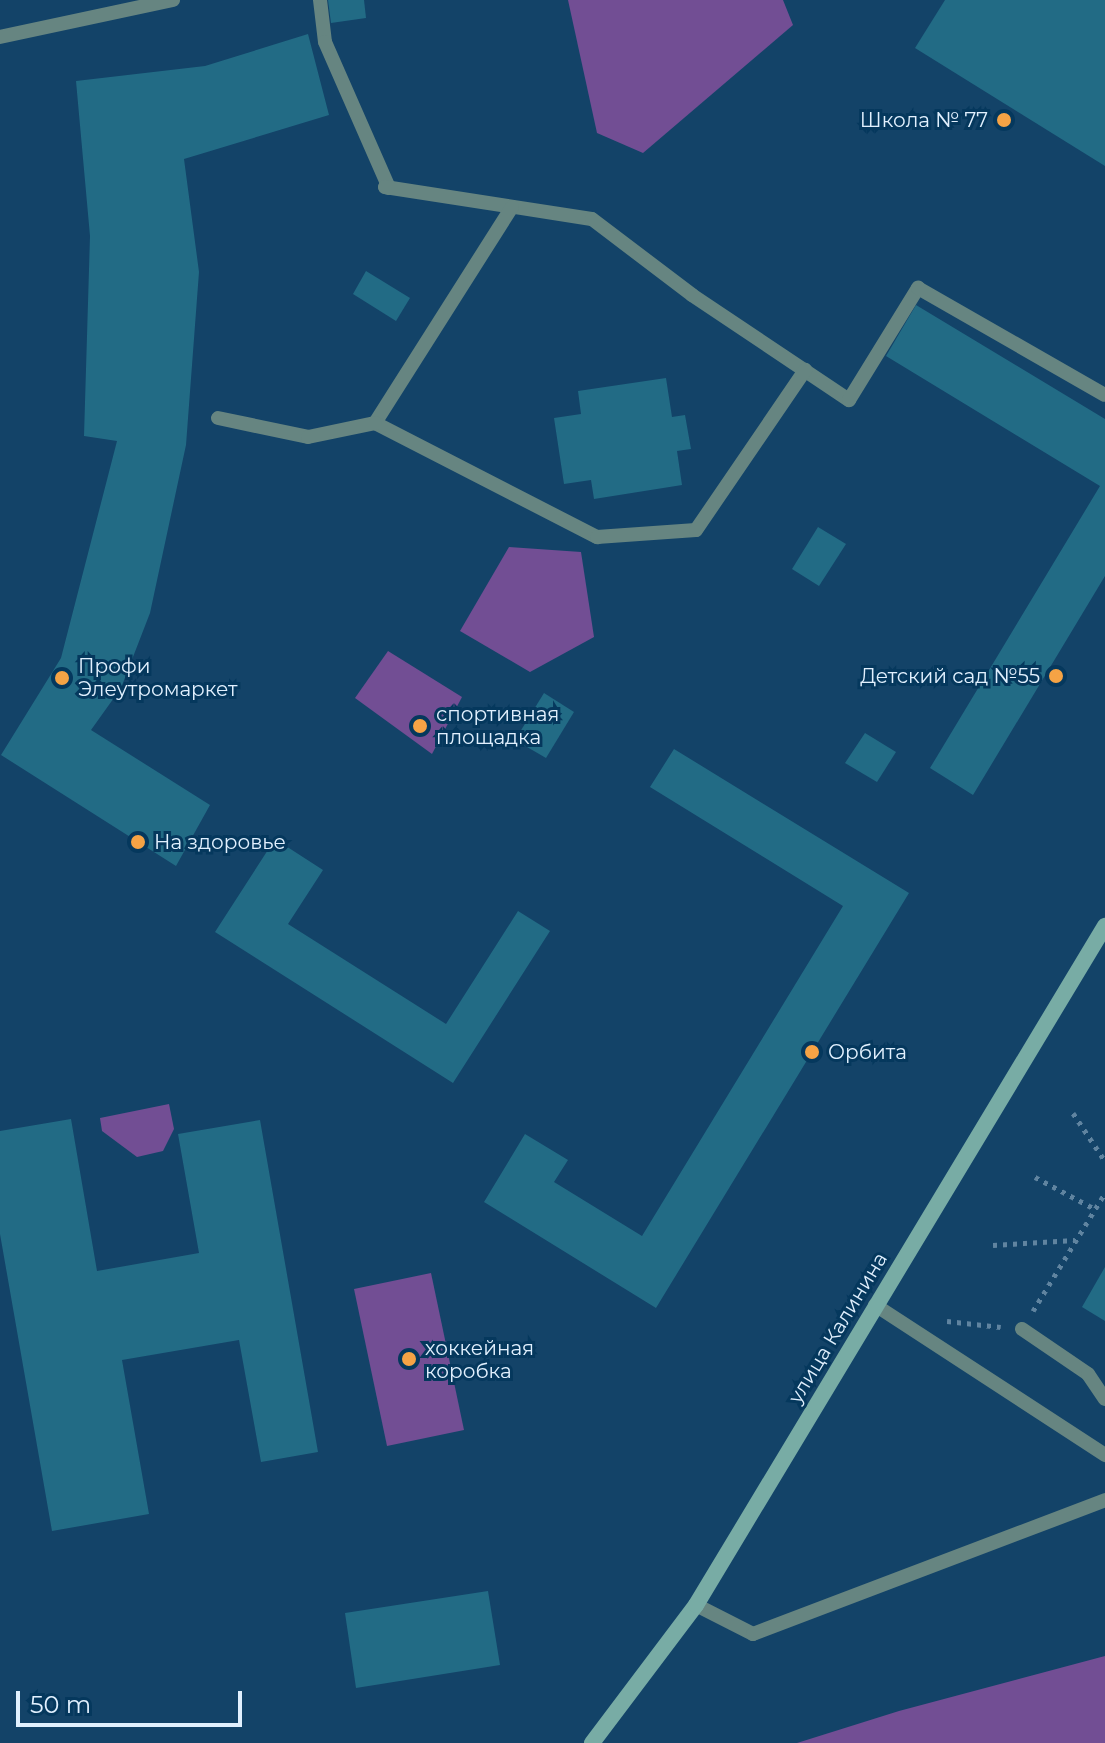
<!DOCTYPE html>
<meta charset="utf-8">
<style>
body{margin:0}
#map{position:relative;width:1105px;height:1743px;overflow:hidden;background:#134368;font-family:Montserrat,sans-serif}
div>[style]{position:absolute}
.green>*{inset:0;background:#724e94}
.building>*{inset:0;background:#226b85}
.path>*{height:5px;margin-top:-2.5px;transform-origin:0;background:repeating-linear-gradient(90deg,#6084a0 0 4px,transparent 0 10px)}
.lane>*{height:14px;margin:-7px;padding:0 7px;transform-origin:7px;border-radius:7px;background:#668581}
.secondary>*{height:16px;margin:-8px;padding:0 8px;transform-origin:8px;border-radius:8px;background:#78aca5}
.dots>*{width:22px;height:22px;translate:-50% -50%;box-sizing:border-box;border:4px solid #05385d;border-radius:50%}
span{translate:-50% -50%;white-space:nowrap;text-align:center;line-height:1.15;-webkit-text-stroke:6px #05385d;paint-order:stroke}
.poi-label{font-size:20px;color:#e1f0fe}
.right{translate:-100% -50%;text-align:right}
.left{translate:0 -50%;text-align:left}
.street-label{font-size:20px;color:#e1f0fe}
.scale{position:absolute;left:16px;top:1691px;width:226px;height:36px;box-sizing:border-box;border:4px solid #e1f0fe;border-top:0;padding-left:10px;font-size:24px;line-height:28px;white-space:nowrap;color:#e1f0fe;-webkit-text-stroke:6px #05385d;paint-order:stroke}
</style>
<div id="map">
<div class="green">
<i style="clip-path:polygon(568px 0,783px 0,793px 25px,643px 153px,597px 133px)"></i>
<i style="clip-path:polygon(509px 547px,581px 552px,594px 637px,530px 672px,460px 631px)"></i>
<i style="clip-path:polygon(388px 651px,462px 697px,432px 754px,355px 698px)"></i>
<i style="clip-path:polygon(169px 1104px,174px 1129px,163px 1151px,137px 1157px,102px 1131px,100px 1118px)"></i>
<i style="clip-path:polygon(431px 1273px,464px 1430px,387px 1446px,354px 1289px)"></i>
<i style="clip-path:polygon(1105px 1656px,1105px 1743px,797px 1743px,899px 1711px)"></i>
</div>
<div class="building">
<i style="clip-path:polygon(328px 0,364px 0,366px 18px,331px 23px)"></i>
<i style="clip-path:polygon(945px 0,1105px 0,1105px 166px,915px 48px)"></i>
<i style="clip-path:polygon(308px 34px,329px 115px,184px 159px,199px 272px,186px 445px,150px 613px,121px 688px,91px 730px,210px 805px,176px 866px,1px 755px,61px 658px,117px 441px,84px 436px,90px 236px,76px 81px,205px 66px)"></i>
<i style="clip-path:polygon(366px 271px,410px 298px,396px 321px,353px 294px)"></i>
<i style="clip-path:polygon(916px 305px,1105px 419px,1105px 576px,973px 795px,930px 768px,1100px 486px,886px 356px)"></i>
<i style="clip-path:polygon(666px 378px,672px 417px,685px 415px,691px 449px,677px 451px,682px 485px,594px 499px,591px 480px,564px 484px,554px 418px,581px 414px,578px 391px)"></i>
<i style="clip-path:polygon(818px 527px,846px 544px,819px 586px,792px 569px)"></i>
<i style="clip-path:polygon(544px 693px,574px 712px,546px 758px,515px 740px)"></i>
<i style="clip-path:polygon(865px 733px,896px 752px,877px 782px,845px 763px)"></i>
<i style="clip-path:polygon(674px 749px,909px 893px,656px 1308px,484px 1202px,525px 1134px,568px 1160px,554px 1182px,642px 1236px,843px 906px,650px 787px)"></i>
<i style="clip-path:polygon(275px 839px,323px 870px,288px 924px,446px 1024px,518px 911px,550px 931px,453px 1083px,215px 932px)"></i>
<i style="clip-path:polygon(71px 1119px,97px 1271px,199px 1253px,178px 1134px,260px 1120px,318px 1452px,261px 1462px,239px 1340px,122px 1360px,149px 1514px,52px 1531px,0 1234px,0 1131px)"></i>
<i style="clip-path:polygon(1105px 1267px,1105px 1321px,1082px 1307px)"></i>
<i style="clip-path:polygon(488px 1591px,500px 1665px,356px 1688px,345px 1613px)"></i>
</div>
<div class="path">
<i style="left:1073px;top:1113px;width:58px;rotate:56.3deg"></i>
<i style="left:1035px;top:1177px;width:68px;rotate:28.1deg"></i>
<i style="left:993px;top:1245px;width:82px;rotate:-3.5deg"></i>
<i style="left:1033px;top:1311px;width:138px;rotate:-58.6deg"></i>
<i style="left:947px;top:1321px;width:54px;rotate:6.3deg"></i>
</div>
<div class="lane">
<i style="left:320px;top:0;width:42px;rotate:83.2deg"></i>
<i style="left:325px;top:42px;width:159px;rotate:66.3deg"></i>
<i style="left:389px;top:188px;width:4px;rotate:-166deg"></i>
<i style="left:385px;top:187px;width:209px;rotate:8.8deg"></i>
<i style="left:592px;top:219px;width:126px;rotate:37.2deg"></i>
<i style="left:692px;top:295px;width:189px;rotate:33.8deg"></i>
<i style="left:849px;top:400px;width:132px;rotate:-58.4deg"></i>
<i style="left:918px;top:288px;width:215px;rotate:29.8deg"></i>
<i style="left:0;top:37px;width:177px;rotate:-12.1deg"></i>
<i style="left:512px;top:207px;width:256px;rotate:122.4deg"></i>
<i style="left:375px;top:423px;width:250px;rotate:27.2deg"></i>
<i style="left:597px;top:537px;width:99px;rotate:-4deg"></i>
<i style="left:696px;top:530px;width:194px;rotate:-55.7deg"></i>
<i style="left:218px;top:418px;width:92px;rotate:11.9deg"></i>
<i style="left:308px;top:437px;width:68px;rotate:-11.8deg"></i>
<i style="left:875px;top:1305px;width:275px;rotate:33.1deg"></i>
<i style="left:1022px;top:1329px;width:80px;rotate:34.3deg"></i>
<i style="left:1088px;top:1374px;width:30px;rotate:56deg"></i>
<i style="left:696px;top:1605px;width:64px;rotate:27deg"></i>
<i style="left:753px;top:1634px;width:377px;rotate:-20.8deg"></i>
</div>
<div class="secondary">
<i style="left:592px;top:1743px;width:173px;rotate:-53deg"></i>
<i style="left:696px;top:1605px;width:793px;rotate:-58.94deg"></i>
</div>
<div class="dots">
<i style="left:1004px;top:120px;background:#f5a345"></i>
<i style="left:1056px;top:676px;background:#f5a345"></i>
<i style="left:62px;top:678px;background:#f5a345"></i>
<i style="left:420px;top:726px;background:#f5a345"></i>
<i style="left:138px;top:842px;background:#f5a345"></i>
<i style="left:812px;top:1052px;background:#f5a345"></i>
<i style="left:409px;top:1359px;background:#f5a345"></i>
</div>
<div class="poi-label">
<span class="right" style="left:988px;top:120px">Школа № 77</span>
<span class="left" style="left:78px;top:678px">Профи<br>Элеутромаркет</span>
<span class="right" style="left:1040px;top:676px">Детский сад №55</span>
<span class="left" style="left:436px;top:726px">спортивная<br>площадка</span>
<span class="left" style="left:154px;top:842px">На здоровье</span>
<span class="left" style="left:828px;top:1052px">Орбита</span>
<span class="left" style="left:425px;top:1360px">хоккейная<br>коробка</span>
</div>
<div class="street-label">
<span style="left:838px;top:1328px;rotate:-59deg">улица Калинина</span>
</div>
<div class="scale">50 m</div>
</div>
